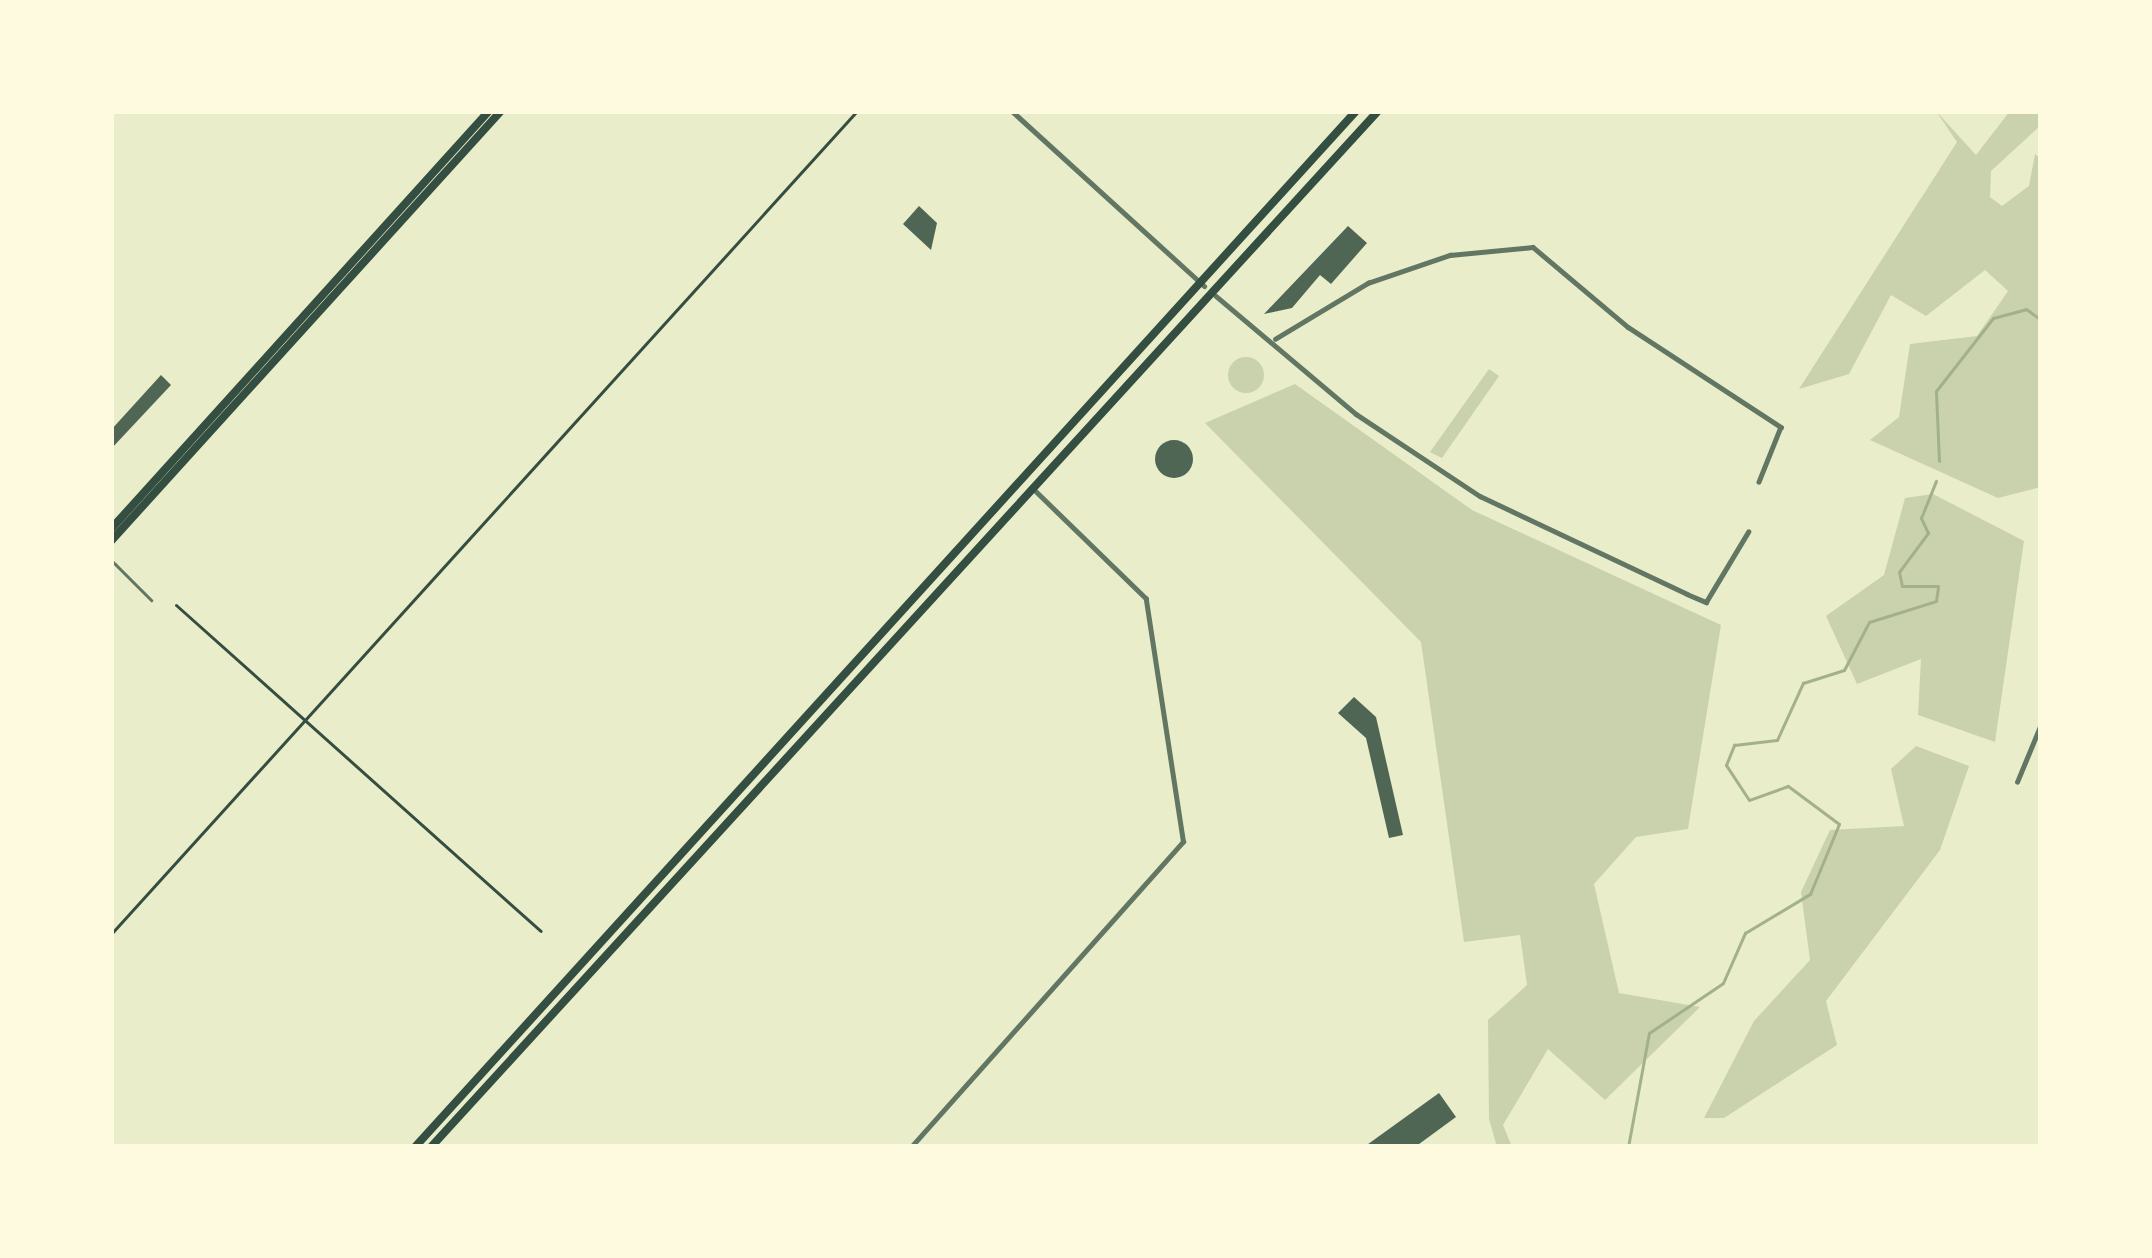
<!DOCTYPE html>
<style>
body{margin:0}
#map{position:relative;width:2152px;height:1258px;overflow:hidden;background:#e9edc9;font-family:"IBM Plex Sans",sans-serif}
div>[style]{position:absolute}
.green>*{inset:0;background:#cad2ad}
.round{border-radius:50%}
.stream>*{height:3px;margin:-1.5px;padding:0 1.5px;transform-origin:1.5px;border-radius:1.5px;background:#a3b18a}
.building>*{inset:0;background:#4f6655}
.path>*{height:3px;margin:-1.5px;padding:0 1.5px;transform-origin:1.5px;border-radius:1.5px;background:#344e41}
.service>*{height:3px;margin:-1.5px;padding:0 1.5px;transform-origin:1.5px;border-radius:1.5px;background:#617663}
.minor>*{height:4.5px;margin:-2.25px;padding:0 2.25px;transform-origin:2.25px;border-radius:2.25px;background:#617663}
.secondary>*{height:8px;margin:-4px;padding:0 4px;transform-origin:4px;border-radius:4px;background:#344e41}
span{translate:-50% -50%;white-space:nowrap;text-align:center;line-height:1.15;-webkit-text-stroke:9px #fefae0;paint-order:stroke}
.frame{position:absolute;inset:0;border:114px solid #fefae0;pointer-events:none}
</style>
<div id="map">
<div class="green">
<i style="clip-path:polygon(1936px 111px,1976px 155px,2010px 111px,2041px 111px,2041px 125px,1991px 171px,1990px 197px,2002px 206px,2029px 186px,2035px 154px,2041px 159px,2041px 487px,1998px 498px,1870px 440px,1899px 417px,1910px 344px,1977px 336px,2008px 291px,1985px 270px,1926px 316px,1891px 295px,1849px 374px,1799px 389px,1957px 142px)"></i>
<i class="round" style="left:1228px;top:357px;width:36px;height:36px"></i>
<i style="clip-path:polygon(1489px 369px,1499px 376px,1442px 458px,1430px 452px)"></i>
<i style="clip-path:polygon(1295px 384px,1472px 510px,1721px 625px,1688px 829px,1636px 837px,1594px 884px,1619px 993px,1700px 1007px,1605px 1100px,1548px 1049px,1503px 1125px,1512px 1147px,1497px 1147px,1489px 1119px,1488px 1020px,1527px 985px,1520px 935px,1464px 942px,1421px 642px,1205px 423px)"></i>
<i style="clip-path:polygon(1933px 494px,2024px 541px,1995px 742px,1918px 715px,1921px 659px,1857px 684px,1826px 616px,1884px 575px,1905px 498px)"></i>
<i style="clip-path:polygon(1916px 746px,1969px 766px,1940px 850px,1826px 1001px,1837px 1045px,1724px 1118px,1704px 1118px,1754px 1021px,1810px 960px,1801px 892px,1830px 830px,1904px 826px,1891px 769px)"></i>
</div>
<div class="stream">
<i style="left:1939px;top:461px;width:70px;rotate:-92.5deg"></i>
<i style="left:1936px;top:391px;width:93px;rotate:-52deg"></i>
<i style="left:1993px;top:318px;width:34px;rotate:-15deg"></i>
<i style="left:2026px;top:309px;width:19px;rotate:36deg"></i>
<i style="left:1628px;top:1147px;width:116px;rotate:-79.6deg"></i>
<i style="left:1649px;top:1033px;width:89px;rotate:-34deg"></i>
<i style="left:1723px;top:983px;width:55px;rotate:-66.3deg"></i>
<i style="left:1745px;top:933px;width:76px;rotate:-31deg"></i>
<i style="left:1810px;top:894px;width:76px;rotate:-67.5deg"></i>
<i style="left:1839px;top:824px;width:64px;rotate:-143.3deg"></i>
<i style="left:1788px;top:786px;width:41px;rotate:160.3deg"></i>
<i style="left:1749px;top:800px;width:42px;rotate:-123.3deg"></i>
<i style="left:1726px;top:765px;width:22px;rotate:-68deg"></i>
<i style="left:1734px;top:745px;width:43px;rotate:-6.6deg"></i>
<i style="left:1777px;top:740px;width:63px;rotate:-65.5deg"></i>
<i style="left:1803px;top:683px;width:43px;rotate:-17.6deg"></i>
<i style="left:1844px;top:670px;width:54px;rotate:-62.5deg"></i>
<i style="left:1869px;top:622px;width:70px;rotate:-17.4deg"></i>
<i style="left:1936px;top:601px;width:15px;rotate:-82deg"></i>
<i style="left:1938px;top:586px;width:36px;rotate:180deg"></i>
<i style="left:1902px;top:586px;width:14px;rotate:-102deg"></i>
<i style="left:1899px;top:572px;width:49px;rotate:-53.4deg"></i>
<i style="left:1928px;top:533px;width:17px;rotate:-115deg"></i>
<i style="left:1921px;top:518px;width:40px;rotate:-68deg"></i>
</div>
<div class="building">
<i style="clip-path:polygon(919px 206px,937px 223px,931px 250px,903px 224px)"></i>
<i style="clip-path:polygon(1348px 226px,1367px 243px,1331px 284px,1320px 275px,1292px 308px,1264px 314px)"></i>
<i style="clip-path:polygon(161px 375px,171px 385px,111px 449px,111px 430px)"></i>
<i class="round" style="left:1155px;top:440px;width:38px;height:38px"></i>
<i style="clip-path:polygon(1354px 697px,1376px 717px,1403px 835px,1389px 838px,1366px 738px,1338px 713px)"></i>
<i style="clip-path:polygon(1439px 1093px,1456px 1117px,1415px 1147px,1364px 1147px)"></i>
</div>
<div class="path">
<i style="left:176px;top:605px;width:489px;rotate:41.8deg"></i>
<i style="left:111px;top:934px;width:1111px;rotate:-47.81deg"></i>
</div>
<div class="service">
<i style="left:111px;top:560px;width:57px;rotate:45deg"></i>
</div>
<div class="minor">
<i style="left:1012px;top:111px;width:260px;rotate:42.3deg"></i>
<i style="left:1216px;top:296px;width:183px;rotate:40.1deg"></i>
<i style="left:1356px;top:414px;width:149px;rotate:33.5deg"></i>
<i style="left:1480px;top:496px;width:229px;rotate:25.3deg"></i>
<i style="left:1687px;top:594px;width:21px;rotate:23deg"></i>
<i style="left:1706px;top:602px;width:82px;rotate:-59deg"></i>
<i style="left:1275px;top:339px;width:109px;rotate:-31.1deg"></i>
<i style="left:1368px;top:283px;width:87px;rotate:-18.9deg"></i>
<i style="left:1450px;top:255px;width:83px;rotate:-5.5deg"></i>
<i style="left:1533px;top:247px;width:124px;rotate:40.1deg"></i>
<i style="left:1628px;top:327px;width:183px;rotate:33.2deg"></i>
<i style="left:1781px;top:427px;width:59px;rotate:111.8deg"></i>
<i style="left:2017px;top:782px;width:63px;rotate:-67.5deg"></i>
<i style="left:911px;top:1147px;width:409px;rotate:-48.3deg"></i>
<i style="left:1183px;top:842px;width:246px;rotate:-98.7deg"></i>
<i style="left:1146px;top:599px;width:153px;rotate:-135.8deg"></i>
</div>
<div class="secondary">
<i style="left:111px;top:529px;width:564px;rotate:-47.88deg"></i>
<i style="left:111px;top:541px;width:581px;rotate:-47.79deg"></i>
<i style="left:415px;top:1147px;width:1400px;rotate:-47.75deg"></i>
<i style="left:431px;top:1147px;width:1404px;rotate:-47.57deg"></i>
</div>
<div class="frame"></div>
</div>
